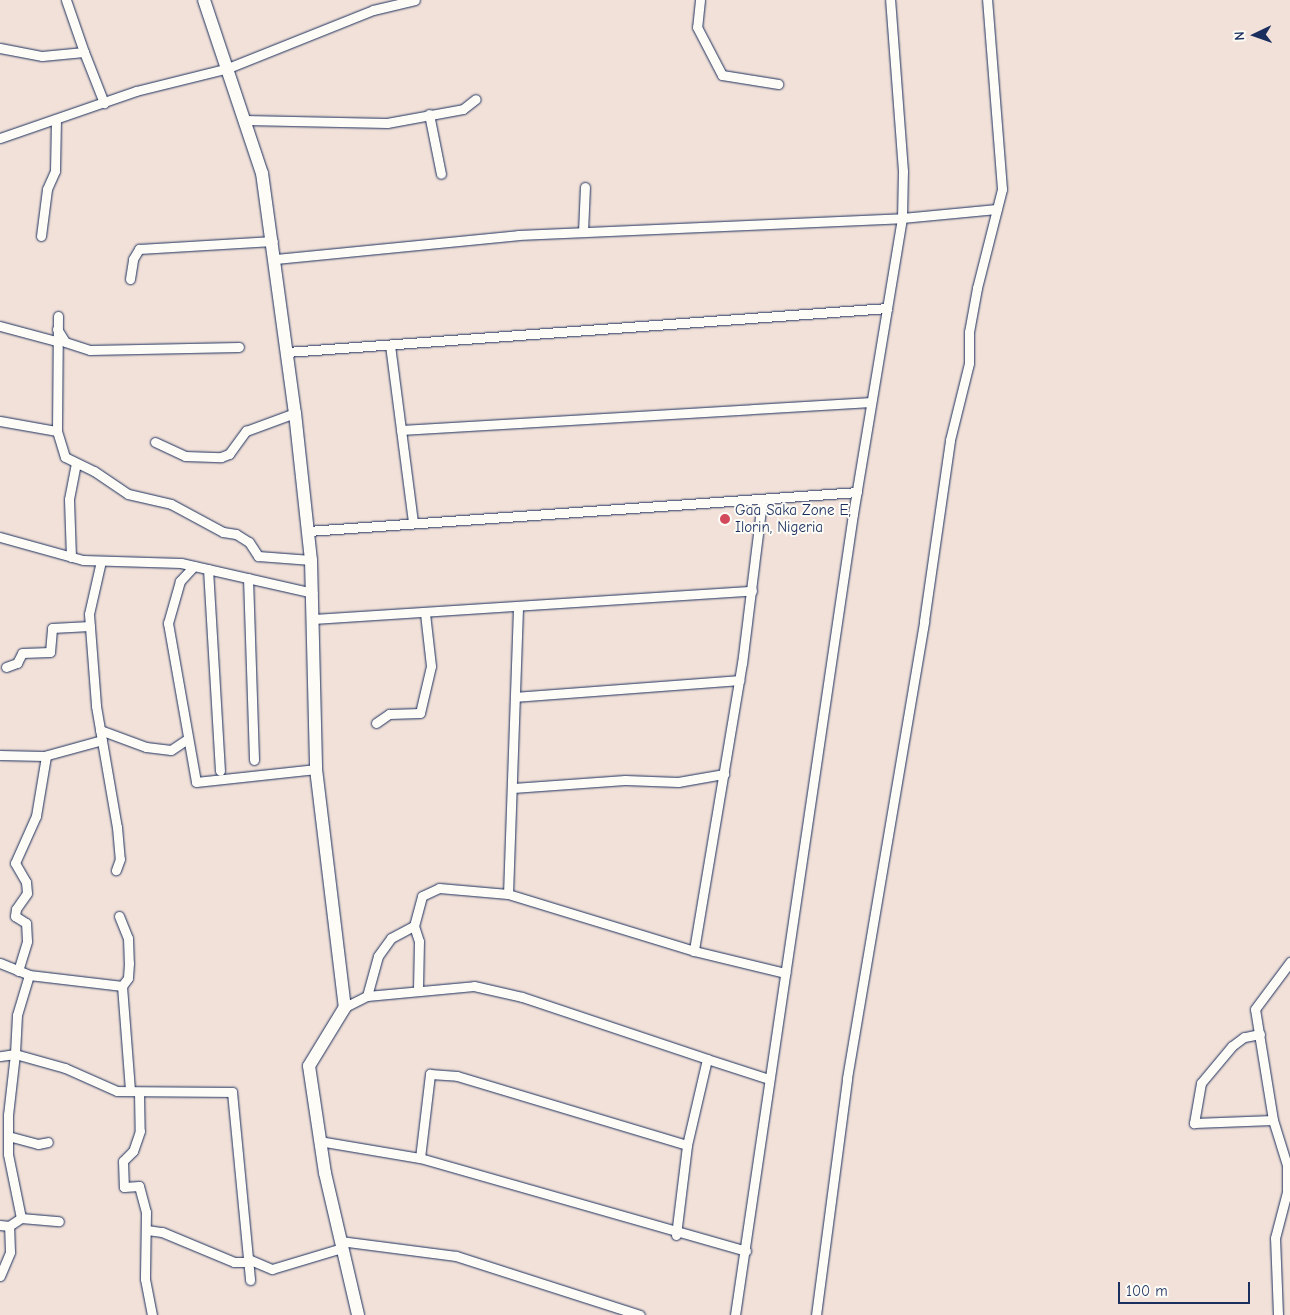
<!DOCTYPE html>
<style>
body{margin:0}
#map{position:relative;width:1290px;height:1315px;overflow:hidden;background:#f2e1d8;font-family:"Comic Neue",sans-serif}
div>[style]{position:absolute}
.roads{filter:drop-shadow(0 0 1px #1b2f5e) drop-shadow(0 0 1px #1b2f5e)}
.street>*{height:9px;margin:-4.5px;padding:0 4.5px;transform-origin:4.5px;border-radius:4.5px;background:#fdfcf7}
.secondary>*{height:12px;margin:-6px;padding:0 6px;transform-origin:6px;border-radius:6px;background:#fdfcf7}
.dots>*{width:14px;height:14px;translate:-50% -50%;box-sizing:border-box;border:2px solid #fdfcf7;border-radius:50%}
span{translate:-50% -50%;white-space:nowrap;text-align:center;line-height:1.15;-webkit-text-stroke:4px #fdfcf7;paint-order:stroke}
.poi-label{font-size:15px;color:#1b2f5e}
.left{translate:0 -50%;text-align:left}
.north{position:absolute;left:1230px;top:10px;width:50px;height:50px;-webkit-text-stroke:4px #fdfcf7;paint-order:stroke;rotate:267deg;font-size:14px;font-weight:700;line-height:20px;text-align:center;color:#1b2f5e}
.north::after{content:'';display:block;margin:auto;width:18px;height:22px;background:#1b2f5e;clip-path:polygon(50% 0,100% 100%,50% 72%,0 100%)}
.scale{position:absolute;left:1118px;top:1282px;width:132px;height:22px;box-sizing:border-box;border:2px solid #1b2f5e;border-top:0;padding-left:6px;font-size:15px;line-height:18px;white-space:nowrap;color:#1b2f5e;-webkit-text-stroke:4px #fdfcf7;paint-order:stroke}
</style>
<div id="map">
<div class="roads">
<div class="street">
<i style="left:66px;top:0;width:55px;rotate:70.9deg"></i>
<i style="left:700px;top:0;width:27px;rotate:96deg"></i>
<i style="left:697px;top:27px;width:54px;rotate:62.5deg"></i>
<i style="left:722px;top:75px;width:57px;rotate:9.1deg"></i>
<i style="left:0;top:48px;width:43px;rotate:10.8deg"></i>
<i style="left:42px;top:56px;width:42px;rotate:-5.4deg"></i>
<i style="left:84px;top:52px;width:55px;rotate:68.6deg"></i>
<i style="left:429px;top:114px;width:61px;rotate:78.7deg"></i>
<i style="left:245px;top:120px;width:142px;rotate:1.2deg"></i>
<i style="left:387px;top:123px;width:77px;rotate:-10.4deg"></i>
<i style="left:463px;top:109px;width:16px;rotate:-38deg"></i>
<i style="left:0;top:138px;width:144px;rotate:-19.1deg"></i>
<i style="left:136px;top:91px;width:95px;rotate:-14deg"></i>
<i style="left:228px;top:68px;width:156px;rotate:-21.8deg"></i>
<i style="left:373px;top:10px;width:43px;rotate:-13.4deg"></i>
<i style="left:583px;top:232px;width:45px;rotate:-87.5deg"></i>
<i style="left:41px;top:236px;width:47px;rotate:-82.7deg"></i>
<i style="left:47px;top:189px;width:20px;rotate:-66deg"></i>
<i style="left:55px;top:171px;width:52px;rotate:-88.9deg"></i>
<i style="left:275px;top:259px;width:244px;rotate:-5.6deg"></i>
<i style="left:518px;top:235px;width:384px;rotate:-2.5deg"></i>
<i style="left:902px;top:218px;width:95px;rotate:-5.4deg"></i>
<i style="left:130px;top:279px;width:20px;rotate:-81deg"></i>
<i style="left:133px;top:259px;width:12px;rotate:-59deg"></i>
<i style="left:139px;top:249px;width:134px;rotate:-3.4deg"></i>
<i style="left:58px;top:316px;width:115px;rotate:90.5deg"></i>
<i style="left:57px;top:431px;width:27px;rotate:73deg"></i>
<i style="left:65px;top:457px;width:32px;rotate:26deg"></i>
<i style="left:94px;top:471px;width:41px;rotate:34.1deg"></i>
<i style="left:128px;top:494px;width:44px;rotate:13.1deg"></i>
<i style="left:171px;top:504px;width:59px;rotate:28.3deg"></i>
<i style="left:223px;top:532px;width:13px;rotate:9deg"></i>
<i style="left:236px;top:534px;width:15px;rotate:32deg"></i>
<i style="left:249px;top:542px;width:17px;rotate:57deg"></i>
<i style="left:258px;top:556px;width:53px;rotate:4.3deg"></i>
<i style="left:0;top:326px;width:58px;rotate:15deg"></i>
<i style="left:57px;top:329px;width:15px;rotate:58deg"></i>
<i style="left:65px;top:342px;width:26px;rotate:18deg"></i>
<i style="left:90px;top:350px;width:149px;rotate:-1.2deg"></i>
<i style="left:390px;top:345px;width:178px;rotate:82.6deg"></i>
<i style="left:287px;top:352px;width:602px;rotate:-4.19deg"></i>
<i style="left:0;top:421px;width:58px;rotate:10deg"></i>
<i style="left:401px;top:430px;width:471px;rotate:-3.4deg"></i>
<i style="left:155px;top:442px;width:33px;rotate:25deg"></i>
<i style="left:185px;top:456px;width:36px;rotate:2deg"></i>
<i style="left:221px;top:457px;width:9px;rotate:-21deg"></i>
<i style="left:229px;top:454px;width:29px;rotate:-54deg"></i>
<i style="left:246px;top:431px;width:52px;rotate:-20.2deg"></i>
<i style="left:762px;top:501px;width:163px;rotate:97deg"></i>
<i style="left:742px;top:663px;width:292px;rotate:99.5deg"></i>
<i style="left:694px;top:951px;width:94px;rotate:13.6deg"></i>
<i style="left:308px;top:531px;width:550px;rotate:-4.06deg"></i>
<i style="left:0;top:537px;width:86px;rotate:15.5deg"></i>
<i style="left:83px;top:560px;width:98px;rotate:1.8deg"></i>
<i style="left:181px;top:563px;width:135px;rotate:12.8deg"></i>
<i style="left:71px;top:557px;width:58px;rotate:-92deg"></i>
<i style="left:69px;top:499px;width:36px;rotate:-79deg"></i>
<i style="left:101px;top:561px;width:54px;rotate:102.8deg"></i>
<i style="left:89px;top:614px;width:92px;rotate:85.6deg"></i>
<i style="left:96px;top:706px;width:123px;rotate:80.2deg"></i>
<i style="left:117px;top:827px;width:32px;rotate:85deg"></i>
<i style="left:120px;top:859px;width:12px;rotate:110deg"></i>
<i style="left:194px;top:566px;width:21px;rotate:133deg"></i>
<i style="left:180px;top:581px;width:44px;rotate:105.9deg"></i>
<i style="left:168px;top:623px;width:161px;rotate:80deg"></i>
<i style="left:196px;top:782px;width:121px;rotate:-6.2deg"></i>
<i style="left:208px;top:569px;width:202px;rotate:86.6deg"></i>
<i style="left:248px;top:578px;width:182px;rotate:88.1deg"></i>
<i style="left:518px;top:608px;width:286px;rotate:92deg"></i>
<i style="left:508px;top:894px;width:195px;rotate:17deg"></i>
<i style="left:314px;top:619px;width:439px;rotate:-3.7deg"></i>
<i style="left:6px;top:667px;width:12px;rotate:-20deg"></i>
<i style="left:17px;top:663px;width:11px;rotate:-63deg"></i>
<i style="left:22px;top:653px;width:28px;rotate:-2deg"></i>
<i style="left:50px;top:652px;width:24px;rotate:-85deg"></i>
<i style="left:52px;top:628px;width:38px;rotate:-3deg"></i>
<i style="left:515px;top:697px;width:225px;rotate:-4.3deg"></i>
<i style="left:376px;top:723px;width:16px;rotate:-35deg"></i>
<i style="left:389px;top:714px;width:31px;rotate:-2deg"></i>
<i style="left:420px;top:713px;width:48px;rotate:-76.8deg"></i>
<i style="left:431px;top:666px;width:53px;rotate:-96.5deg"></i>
<i style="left:100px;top:730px;width:49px;rotate:20.3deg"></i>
<i style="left:146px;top:747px;width:25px;rotate:7deg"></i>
<i style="left:171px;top:750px;width:18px;rotate:-34deg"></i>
<i style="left:0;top:755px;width:44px;rotate:1.3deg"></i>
<i style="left:44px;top:756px;width:60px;rotate:-15.4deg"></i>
<i style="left:513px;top:788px;width:112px;rotate:-4.1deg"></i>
<i style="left:625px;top:780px;width:53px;rotate:2.2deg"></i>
<i style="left:678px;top:782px;width:47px;rotate:-9.9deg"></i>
<i style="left:119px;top:916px;width:24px;rotate:68deg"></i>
<i style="left:128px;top:938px;width:25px;rotate:88deg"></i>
<i style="left:129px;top:963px;width:15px;rotate:94deg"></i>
<i style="left:128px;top:978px;width:10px;rotate:127deg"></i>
<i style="left:414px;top:926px;width:16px;rotate:72deg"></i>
<i style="left:419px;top:941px;width:49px;rotate:91.2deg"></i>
<i style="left:0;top:963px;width:31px;rotate:22deg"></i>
<i style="left:29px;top:975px;width:42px;rotate:106.7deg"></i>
<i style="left:17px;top:1015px;width:39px;rotate:93deg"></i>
<i style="left:15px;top:1054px;width:15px;rotate:172deg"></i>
<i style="left:18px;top:971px;width:31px;rotate:-73deg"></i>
<i style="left:27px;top:941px;width:18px;rotate:-93deg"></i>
<i style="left:26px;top:923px;width:13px;rotate:-148deg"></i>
<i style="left:15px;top:916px;width:7px;rotate:-82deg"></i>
<i style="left:16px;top:909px;width:19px;rotate:-55deg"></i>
<i style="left:27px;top:893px;width:11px;rotate:-95deg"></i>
<i style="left:26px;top:882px;width:22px;rotate:-120deg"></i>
<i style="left:15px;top:863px;width:51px;rotate:-65.9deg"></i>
<i style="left:36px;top:816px;width:61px;rotate:-80.5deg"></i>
<i style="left:29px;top:975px;width:94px;rotate:6.7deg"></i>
<i style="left:122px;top:986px;width:105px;rotate:85.6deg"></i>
<i style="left:367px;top:996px;width:41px;rotate:-74.6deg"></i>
<i style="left:378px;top:956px;width:22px;rotate:-54deg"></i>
<i style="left:391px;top:938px;width:26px;rotate:-28deg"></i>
<i style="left:414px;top:926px;width:31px;rotate:-75deg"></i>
<i style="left:422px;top:896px;width:19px;rotate:-25deg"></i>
<i style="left:439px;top:888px;width:69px;rotate:5deg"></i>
<i style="left:345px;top:1007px;width:25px;rotate:-27deg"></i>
<i style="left:367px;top:996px;width:107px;rotate:-5.3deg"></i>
<i style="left:474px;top:986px;width:49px;rotate:12.9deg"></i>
<i style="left:522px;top:997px;width:195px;rotate:18.5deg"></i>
<i style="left:1260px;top:1034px;width:16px;rotate:169deg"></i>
<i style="left:1244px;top:1037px;width:15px;rotate:143deg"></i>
<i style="left:1232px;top:1046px;width:48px;rotate:130deg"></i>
<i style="left:1201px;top:1083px;width:41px;rotate:99.9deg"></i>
<i style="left:1194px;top:1123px;width:79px;rotate:-2.2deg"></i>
<i style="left:139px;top:1092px;width:39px;rotate:89deg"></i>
<i style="left:140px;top:1131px;width:21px;rotate:109deg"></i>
<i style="left:133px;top:1151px;width:14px;rotate:135deg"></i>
<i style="left:123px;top:1161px;width:26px;rotate:88deg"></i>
<i style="left:124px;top:1187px;width:15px;rotate:-4deg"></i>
<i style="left:139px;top:1186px;width:27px;rotate:75deg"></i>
<i style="left:146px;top:1212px;width:67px;rotate:90.9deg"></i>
<i style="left:145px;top:1279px;width:37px;rotate:79deg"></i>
<i style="left:8px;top:1136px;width:31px;rotate:15deg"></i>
<i style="left:38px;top:1144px;width:10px;rotate:-11deg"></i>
<i style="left:319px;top:1141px;width:102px;rotate:9.6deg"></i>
<i style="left:420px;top:1158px;width:339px;rotate:15.9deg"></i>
<i style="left:420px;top:1158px;width:85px;rotate:-83.2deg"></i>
<i style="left:430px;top:1074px;width:27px;rotate:4deg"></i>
<i style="left:457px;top:1076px;width:240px;rotate:16.7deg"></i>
<i style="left:21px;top:1218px;width:38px;rotate:5deg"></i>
<i style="left:0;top:1225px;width:9px;rotate:6deg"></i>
<i style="left:9px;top:1226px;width:14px;rotate:-34deg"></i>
<i style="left:21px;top:1218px;width:65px;rotate:-101.5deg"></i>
<i style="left:8px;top:1154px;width:39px;rotate:-90deg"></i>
<i style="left:8px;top:1115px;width:61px;rotate:-83.5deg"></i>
<i style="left:15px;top:1054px;width:52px;rotate:15.6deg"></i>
<i style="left:65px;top:1068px;width:57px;rotate:23.9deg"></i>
<i style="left:117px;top:1091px;width:115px;rotate:0.5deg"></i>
<i style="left:232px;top:1092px;width:189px;rotate:84.5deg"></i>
<i style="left:147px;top:1230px;width:15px;rotate:8deg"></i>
<i style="left:162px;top:1232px;width:78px;rotate:22.6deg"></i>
<i style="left:234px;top:1262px;width:14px"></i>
<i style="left:676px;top:1235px;width:91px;rotate:-83deg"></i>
<i style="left:687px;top:1145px;width:88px;rotate:-76.9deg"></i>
<i style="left:707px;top:1059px;width:65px;rotate:17.9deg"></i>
<i style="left:340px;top:1241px;width:117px;rotate:7.4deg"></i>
<i style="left:456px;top:1256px;width:193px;rotate:17.8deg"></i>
<i style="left:248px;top:1259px;width:26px;rotate:23deg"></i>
<i style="left:272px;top:1269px;width:73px;rotate:-16.7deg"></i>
<i style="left:0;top:1276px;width:26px;rotate:-67deg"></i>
<i style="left:10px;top:1252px;width:26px;rotate:-92deg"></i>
<i style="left:735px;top:1315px;width:810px;rotate:-81.62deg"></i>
<i style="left:853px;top:514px;width:300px;rotate:-80.6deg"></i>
<i style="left:902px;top:218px;width:47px;rotate:-88.8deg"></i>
<i style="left:903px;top:171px;width:171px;rotate:-94.3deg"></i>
<i style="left:816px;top:1315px;width:239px;rotate:-82.5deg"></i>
<i style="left:847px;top:1078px;width:463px;rotate:-80.4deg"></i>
<i style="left:924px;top:621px;width:183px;rotate:-81.8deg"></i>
<i style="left:950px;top:440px;width:79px;rotate:-76.1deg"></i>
<i style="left:969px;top:363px;width:31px;rotate:-90deg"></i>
<i style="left:969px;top:332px;width:45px;rotate:-79.7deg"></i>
<i style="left:977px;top:288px;width:102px;rotate:-75.8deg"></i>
<i style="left:1002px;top:189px;width:190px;rotate:-94.5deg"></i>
<i style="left:1278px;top:1315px;width:77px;rotate:-92.2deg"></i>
<i style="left:1275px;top:1238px;width:48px;rotate:-75.4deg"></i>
<i style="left:1287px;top:1192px;width:27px;rotate:-90deg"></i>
<i style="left:1287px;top:1165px;width:47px;rotate:-107.3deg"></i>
<i style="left:1273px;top:1120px;width:112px;rotate:-99.2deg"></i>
<i style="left:1255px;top:1009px;width:59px;rotate:-53.3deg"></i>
</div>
<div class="secondary">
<i style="left:204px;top:0;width:182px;rotate:71.5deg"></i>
<i style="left:262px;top:173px;width:242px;rotate:82.2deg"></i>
<i style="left:295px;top:413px;width:148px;rotate:83.8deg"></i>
<i style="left:311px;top:560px;width:209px;rotate:88.6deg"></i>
<i style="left:316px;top:769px;width:240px;rotate:83.1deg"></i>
<i style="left:345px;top:1007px;width:69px;rotate:121.4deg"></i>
<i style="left:309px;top:1066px;width:108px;rotate:81.5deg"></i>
<i style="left:325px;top:1173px;width:146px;rotate:76.9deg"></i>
</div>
</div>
<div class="dots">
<i style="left:725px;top:519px;background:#d1495b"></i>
</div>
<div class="poi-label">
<span class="left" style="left:735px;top:519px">Gaa Saka Zone E,<br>Ilorin, Nigeria</span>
</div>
<div class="north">N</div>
<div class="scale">100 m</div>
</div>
